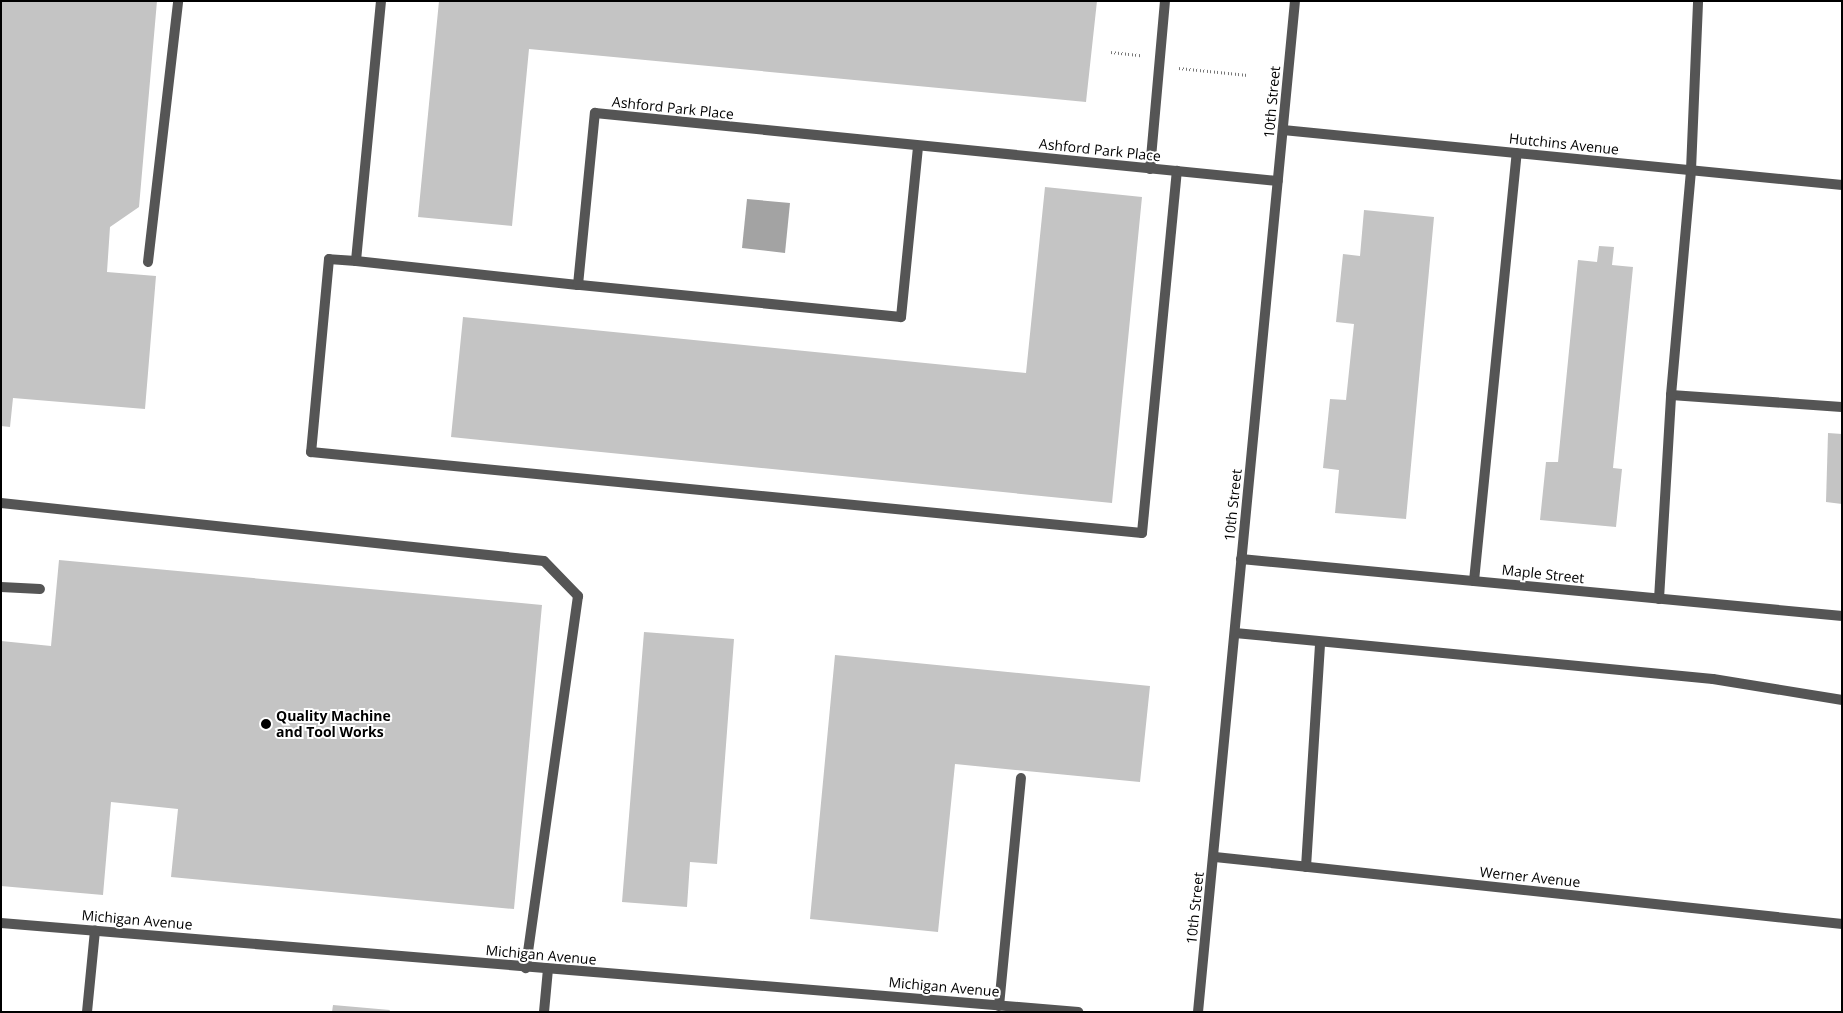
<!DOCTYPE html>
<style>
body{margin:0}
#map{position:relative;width:1843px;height:1013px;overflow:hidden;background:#fff;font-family:"Open Sans",sans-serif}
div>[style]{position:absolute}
.water>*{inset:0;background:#a3a3a3}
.building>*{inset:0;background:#c4c4c4}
.path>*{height:3px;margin-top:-1.5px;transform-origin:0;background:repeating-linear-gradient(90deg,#777 0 1px,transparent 0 3.5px)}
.service>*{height:10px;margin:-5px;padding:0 5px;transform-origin:5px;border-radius:5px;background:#555}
.minor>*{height:10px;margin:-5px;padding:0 5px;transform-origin:5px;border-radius:5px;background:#555}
.tertiary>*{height:10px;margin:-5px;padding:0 5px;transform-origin:5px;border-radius:5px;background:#555}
.dots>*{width:14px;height:14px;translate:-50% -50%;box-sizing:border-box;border:2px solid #fff;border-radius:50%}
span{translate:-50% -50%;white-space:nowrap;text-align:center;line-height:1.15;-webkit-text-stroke:4px #fff;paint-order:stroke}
.street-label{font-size:14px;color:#000}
.poi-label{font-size:14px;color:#000;font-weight:700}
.left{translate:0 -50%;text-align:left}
.frame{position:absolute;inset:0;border:2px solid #000;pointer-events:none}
</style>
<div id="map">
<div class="water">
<i style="clip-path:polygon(747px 199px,790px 203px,785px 253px,742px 248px)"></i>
</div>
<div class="building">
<i style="clip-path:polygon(1px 1px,157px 1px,139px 207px,110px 227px,107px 272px,156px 276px,145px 409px,13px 398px,10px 427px,1px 426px)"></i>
<i style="clip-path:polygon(439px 1px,1097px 1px,1086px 102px,529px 49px,512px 226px,418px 217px)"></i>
<i style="clip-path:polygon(1045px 187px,1142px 197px,1112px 503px,451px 437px,463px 317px,1026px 373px)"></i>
<i style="clip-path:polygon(1364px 210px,1434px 217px,1406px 519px,1335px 513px,1339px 470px,1323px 468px,1330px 399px,1346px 400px,1354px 324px,1336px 322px,1343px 254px,1360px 256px)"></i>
<i style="clip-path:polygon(1599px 246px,1614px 247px,1612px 265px,1633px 267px,1613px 468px,1622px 469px,1616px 527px,1540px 520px,1546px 462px,1558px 462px,1578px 260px,1597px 262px)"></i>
<i style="clip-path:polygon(1828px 433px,1842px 434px,1842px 504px,1826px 502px)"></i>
<i style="clip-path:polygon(59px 560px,542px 605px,514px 909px,171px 877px,178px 809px,111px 802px,103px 895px,1px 886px,1px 641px,51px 646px)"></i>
<i style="clip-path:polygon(644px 632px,734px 639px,717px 864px,690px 862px,687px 907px,622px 902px)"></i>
<i style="clip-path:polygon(835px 655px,1150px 686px,1140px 782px,955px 764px,938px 932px,810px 919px)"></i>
<i style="clip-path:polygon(333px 1005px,390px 1010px,389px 1012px,332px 1012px)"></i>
</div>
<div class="path">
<i style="left:1111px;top:52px;width:30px;rotate:6deg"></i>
<i style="left:1179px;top:68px;width:69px;rotate:5.8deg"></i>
</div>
<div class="service">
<i style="left:1150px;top:169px;width:169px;rotate:-84.9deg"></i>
<i style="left:356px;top:261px;width:27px;rotate:-176deg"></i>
<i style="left:329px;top:259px;width:194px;rotate:95.3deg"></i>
<i style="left:311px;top:452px;width:835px;rotate:5.57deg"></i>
<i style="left:1142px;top:533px;width:364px;rotate:-84.5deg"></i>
<i style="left:148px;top:262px;width:263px;rotate:-83.4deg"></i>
<i style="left:1671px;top:395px;width:171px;rotate:4deg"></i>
<i style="left:1px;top:503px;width:546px;rotate:6.1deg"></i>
<i style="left:544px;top:561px;width:49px;rotate:45.8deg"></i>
<i style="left:578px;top:596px;width:376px;rotate:98deg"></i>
<i style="left:1474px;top:581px;width:430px;rotate:-84.3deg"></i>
<i style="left:1px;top:587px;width:39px;rotate:3deg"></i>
<i style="left:1659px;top:599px;width:204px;rotate:-86.6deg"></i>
<i style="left:1671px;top:395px;width:226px;rotate:-84.9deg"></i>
<i style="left:1691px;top:170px;width:169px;rotate:-87.6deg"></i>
<i style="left:1235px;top:633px;width:480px;rotate:5.5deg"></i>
<i style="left:1713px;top:679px;width:131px;rotate:9.2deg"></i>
<i style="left:1306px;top:867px;width:225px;rotate:-86.4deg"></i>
<i style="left:999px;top:1006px;width:229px;rotate:-84.5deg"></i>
</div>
<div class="minor">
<i style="left:381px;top:1px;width:261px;rotate:95.5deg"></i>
<i style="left:356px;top:261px;width:223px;rotate:6.2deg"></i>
<i style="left:1283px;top:130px;width:562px;rotate:5.62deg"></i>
<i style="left:918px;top:147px;width:171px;rotate:95.7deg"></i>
<i style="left:901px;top:317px;width:325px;rotate:-174.3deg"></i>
<i style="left:578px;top:285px;width:173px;rotate:-84.4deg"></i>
<i style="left:595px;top:113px;width:686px;rotate:5.69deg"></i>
<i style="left:1241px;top:559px;width:604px;rotate:5.42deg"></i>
<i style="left:1215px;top:857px;width:631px;rotate:6.1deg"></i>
<i style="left:1px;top:923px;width:1081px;rotate:4.72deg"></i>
<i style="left:87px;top:1012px;width:82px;rotate:-84.4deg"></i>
<i style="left:544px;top:1012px;width:43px;rotate:-84.7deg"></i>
</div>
<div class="tertiary">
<i style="left:1198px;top:1012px;width:1016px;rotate:-84.52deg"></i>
</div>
<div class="dots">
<i style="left:266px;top:724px;background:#000"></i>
</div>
<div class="street-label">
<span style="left:1272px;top:102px;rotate:-85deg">10th Street</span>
<span style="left:673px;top:108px;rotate:6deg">Ashford Park Place</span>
<span style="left:1564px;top:144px;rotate:6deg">Hutchins Avenue</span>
<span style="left:1100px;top:150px;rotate:6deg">Ashford Park Place</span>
<span style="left:1233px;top:505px;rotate:-84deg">10th Street</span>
<span style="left:1543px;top:574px;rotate:6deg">Maple Street</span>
<span style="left:1530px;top:877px;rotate:6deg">Werner Avenue</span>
<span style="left:1195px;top:908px;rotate:-84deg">10th Street</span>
<span style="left:137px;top:920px;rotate:5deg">Michigan Avenue</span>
<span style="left:541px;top:955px;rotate:5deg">Michigan Avenue</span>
<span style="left:944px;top:987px;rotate:5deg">Michigan Avenue</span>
</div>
<div class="poi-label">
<span class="left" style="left:276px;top:724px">Quality Machine<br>and Tool Works</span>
</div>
<div class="frame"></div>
</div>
